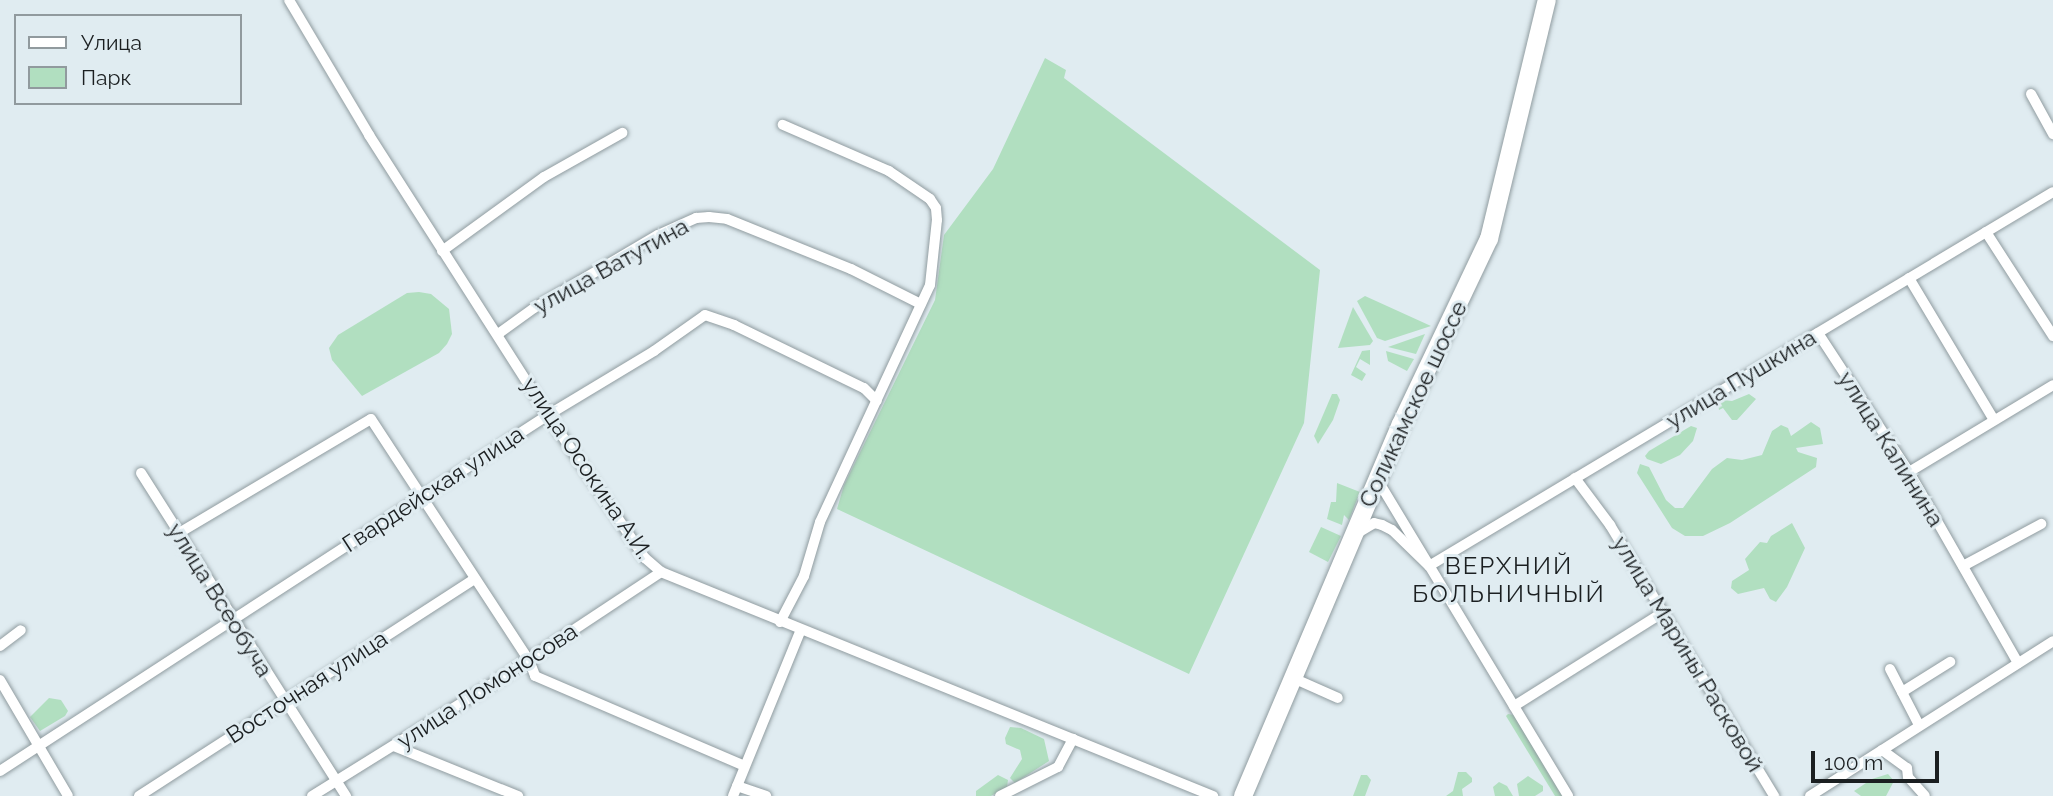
<!DOCTYPE html>
<meta charset="utf-8">
<style>
body{margin:0}
#map{position:relative;width:2053px;height:796px;overflow:hidden;background:#e0ecf1;font-family:Raleway,sans-serif}
div>[style]{position:absolute}
.green>*{inset:0;background:#b1dfc0}
.roads{filter:drop-shadow(0 0 2px #909ca0) drop-shadow(0 0 2px #909ca0)}
.minor>*{height:10px;margin:-5px;padding:0 5px;transform-origin:5px;border-radius:5px;background:#fff}
.highway>*{height:18px;margin:-9px;padding:0 9px;transform-origin:9px;border-radius:9px;background:#fff}
span{translate:-50% -50%;white-space:nowrap;text-align:center;line-height:1.15;-webkit-text-stroke:6px #e0ecf1;paint-order:stroke}
.street-label{font-size:23px;color:#1b1f21}
.neighbourhood-label{font-size:24px;color:#1b1f21;letter-spacing:2px}
.legend{position:absolute;left:14px;top:14px;width:228px;height:91px;box-sizing:border-box;background:#e0ecf1;border:2px solid #919a9e;margin:0;padding:9px 12px;list-style:none;font-size:21px;color:#1b1f21}
.legend li{display:flex;align-items:center;gap:14px;height:35px}
.legend b{width:35px;border:2px solid #919a9e}
.scale{position:absolute;left:1811px;top:751px;width:128px;height:32px;box-sizing:border-box;border:4px solid #1b1f21;border-top:0;padding-left:9px;font-size:21px;line-height:24px;white-space:nowrap;color:#1b1f21;-webkit-text-stroke:5px #e0ecf1;paint-order:stroke}
</style>
<div id="map">
<div class="green">
<i style="clip-path:polygon(1045px 58px,1066px 70px,1064px 78px,1320px 270px,1304px 423px,1189px 674px,837px 509px,844px 485px,935px 300px,944px 235px,993px 169px)"></i>
<i style="clip-path:polygon(419px 292px,431px 294px,449px 309px,452px 334px,447px 344px,439px 353px,362px 396px,332px 360px,329px 348px,338px 335px,407px 293px)"></i>
<i style="clip-path:polygon(1365px 296px,1431px 326px,1385px 341px,1377px 338px,1357px 301px)"></i>
<i style="clip-path:polygon(1353px 307px,1373px 341px,1370px 345px,1338px 348px)"></i>
<i style="clip-path:polygon(1425px 334px,1416px 354px,1388px 347px)"></i>
<i style="clip-path:polygon(1370px 350px,1370px 365px,1360px 359px,1356px 367px,1366px 374px,1362px 381px,1351px 375px,1362px 351px)"></i>
<i style="clip-path:polygon(1386px 351px,1414px 359px,1407px 371px,1388px 361px)"></i>
<i style="clip-path:polygon(1332px 394px,1337px 394px,1340px 400px,1333px 420px,1318px 444px,1314px 436px)"></i>
<i style="clip-path:polygon(1749px 394px,1756px 399px,1737px 420px,1732px 420px,1723px 408px,1719px 410px,1718px 405px,1722px 400px,1732px 401px)"></i>
<i style="clip-path:polygon(1811px 422px,1820px 428px,1823px 444px,1796px 448px,1798px 452px,1817px 458px,1816px 467px,1730px 523px,1703px 536px,1685px 536px,1672px 528px,1637px 473px,1640px 464px,1649px 467px,1666px 500px,1675px 508px,1683px 508px,1712px 469px,1727px 458px,1742px 460px,1762px 455px,1772px 431px,1781px 425px,1788px 428px,1791px 436px)"></i>
<i style="clip-path:polygon(1691px 426px,1697px 428px,1693px 441px,1680px 455px,1661px 464px,1647px 459px,1645px 456px,1649px 451px)"></i>
<i style="clip-path:polygon(1337px 483px,1360px 492px,1349px 520px,1344px 515px,1342px 525px,1327px 519px,1331px 502px,1336px 502px)"></i>
<i style="clip-path:polygon(1792px 523px,1805px 548px,1787px 587px,1776px 602px,1770px 599px,1764px 588px,1738px 594px,1731px 588px,1732px 581px,1749px 570px,1745px 559px,1760px 542px,1767px 543px,1771px 536px)"></i>
<i style="clip-path:polygon(1321px 527px,1341px 536px,1328px 562px,1309px 552px)"></i>
<i style="clip-path:polygon(49px 698px,61px 700px,68px 711px,65px 716px,40px 731px,30px 717px)"></i>
<i style="clip-path:polygon(1508px 714px,1514px 715px,1562px 796px,1555px 796px,1506px 716px)"></i>
<i style="clip-path:polygon(1010px 727px,1021px 728px,1044px 739px,1049px 761px,1015px 783px,1010px 778px,1022px 759px,1020px 750px,1006px 744px,1005px 738px)"></i>
<i style="clip-path:polygon(1458px 772px,1466px 772px,1472px 778px,1472px 782px,1462px 789px,1463px 796px,1431px 796px,1446px 796px,1453px 791px)"></i>
<i style="clip-path:polygon(1888px 774px,1894px 781px,1886px 796px,1861px 796px,1854px 791px,1872px 779px)"></i>
<i style="clip-path:polygon(998px 775px,1008px 780px,1007px 787px,991px 796px,976px 796px,976px 791px)"></i>
<i style="clip-path:polygon(1361px 775px,1367px 775px,1371px 780px,1365px 796px,1353px 796px)"></i>
<i style="clip-path:polygon(1528px 776px,1543px 786px,1543px 791px,1535px 796px,1519px 796px,1517px 784px)"></i>
<i style="clip-path:polygon(1499px 782px,1507px 786px,1513px 796px,1495px 796px,1493px 787px)"></i>
</div>
<div class="roads">
<div class="minor">
<i style="left:289px;top:0;width:157px;rotate:59.3deg"></i>
<i style="left:369px;top:135px;width:332px;rotate:57.4deg"></i>
<i style="left:548px;top:415px;width:173px;rotate:55.9deg"></i>
<i style="left:645px;top:558px;width:21px;rotate:41deg"></i>
<i style="left:661px;top:572px;width:596px;rotate:22.09deg"></i>
<i style="left:2031px;top:94px;width:46px;rotate:61.2deg"></i>
<i style="left:1986px;top:232px;width:124px;rotate:57.2deg"></i>
<i style="left:442px;top:251px;width:126px;rotate:-36deg"></i>
<i style="left:544px;top:177px;width:90px;rotate:-29.4deg"></i>
<i style="left:1909px;top:278px;width:165px;rotate:59.1deg"></i>
<i style="left:1818px;top:333px;width:166px;rotate:56.8deg"></i>
<i style="left:1909px;top:472px;width:220px;rotate:60.3deg"></i>
<i style="left:498px;top:334px;width:44px;rotate:-35.8deg"></i>
<i style="left:534px;top:308px;width:144px;rotate:-30.5deg"></i>
<i style="left:658px;top:235px;width:42px;rotate:-24.1deg"></i>
<i style="left:696px;top:218px;width:13px;rotate:-4deg"></i>
<i style="left:709px;top:217px;width:18px;rotate:6deg"></i>
<i style="left:727px;top:219px;width:134px;rotate:22deg"></i>
<i style="left:851px;top:269px;width:78px;rotate:26.6deg"></i>
<i style="left:1909px;top:472px;width:168px;rotate:-31.1deg"></i>
<i style="left:141px;top:473px;width:383px;rotate:57.6deg"></i>
<i style="left:1575px;top:478px;width:59px;rotate:53.3deg"></i>
<i style="left:1610px;top:525px;width:317px;rotate:58.8deg"></i>
<i style="left:1377px;top:479px;width:370px;rotate:58.9deg"></i>
<i style="left:179px;top:533px;width:223px;rotate:-30.7deg"></i>
<i style="left:371px;top:419px;width:288px;rotate:56.8deg"></i>
<i style="left:529px;top:660px;width:17px;rotate:69deg"></i>
<i style="left:535px;top:676px;width:226px;rotate:23.2deg"></i>
<i style="left:1356px;top:534px;width:21px;rotate:-31deg"></i>
<i style="left:1374px;top:523px;width:8px;rotate:14deg"></i>
<i style="left:1382px;top:525px;width:11px;rotate:27deg"></i>
<i style="left:1392px;top:530px;width:52px;rotate:44.2deg"></i>
<i style="left:1429px;top:566px;width:727px;rotate:-30.94deg"></i>
<i style="left:1963px;top:566px;width:89px;rotate:-28.3deg"></i>
<i style="left:780px;top:622px;width:52px;rotate:-62.4deg"></i>
<i style="left:804px;top:576px;width:56px;rotate:-73.5deg"></i>
<i style="left:820px;top:522px;width:261px;rotate:-65.1deg"></i>
<i style="left:930px;top:285px;width:65px;rotate:-83.9deg"></i>
<i style="left:937px;top:220px;width:12px;rotate:-95deg"></i>
<i style="left:936px;top:208px;width:11px;rotate:-124deg"></i>
<i style="left:930px;top:199px;width:50px;rotate:-145.7deg"></i>
<i style="left:889px;top:171px;width:116px;rotate:-156.5deg"></i>
<i style="left:0;top:646px;width:26px;rotate:-37deg"></i>
<i style="left:1890px;top:669px;width:63px;rotate:62.6deg"></i>
<i style="left:1293px;top:678px;width:49px;rotate:24deg"></i>
<i style="left:0;top:680px;width:134px;rotate:59.6deg"></i>
<i style="left:1902px;top:692px;width:57px;rotate:-32deg"></i>
<i style="left:1514px;top:706px;width:175px;rotate:-32.1deg"></i>
<i style="left:394px;top:746px;width:134px;rotate:22deg"></i>
<i style="left:1882px;top:750px;width:31px;rotate:36deg"></i>
<i style="left:1907px;top:768px;width:9px;rotate:84deg"></i>
<i style="left:1908px;top:777px;width:25px;rotate:48deg"></i>
<i style="left:0;top:771px;width:653px;rotate:-33.01deg"></i>
<i style="left:548px;top:415px;width:124px;rotate:-31.1deg"></i>
<i style="left:654px;top:351px;width:62px;rotate:-35.2deg"></i>
<i style="left:705px;top:315px;width:31px;rotate:19deg"></i>
<i style="left:734px;top:325px;width:144px;rotate:25.9deg"></i>
<i style="left:864px;top:388px;width:18px;rotate:45deg"></i>
<i style="left:737px;top:786px;width:31px;rotate:19deg"></i>
<i style="left:139px;top:796px;width:400px;rotate:-32.9deg"></i>
<i style="left:312px;top:796px;width:212px;rotate:-31.9deg"></i>
<i style="left:492px;top:684px;width:203px;rotate:-33.5deg"></i>
<i style="left:733px;top:796px;width:180px;rotate:-67.8deg"></i>
<i style="left:1000px;top:796px;width:65px;rotate:-26.6deg"></i>
<i style="left:1058px;top:767px;width:32px;rotate:-62deg"></i>
<i style="left:1810px;top:796px;width:288px;rotate:-32.5deg"></i>
</div>
<div class="highway">
<i style="left:1243px;top:796px;width:404px;rotate:-67deg"></i>
<i style="left:1401px;top:424px;width:205px;rotate:-64.6deg"></i>
<i style="left:1489px;top:239px;width:246px;rotate:-76.4deg"></i>
</div>
</div>
<div class="street-label">
<span style="left:611px;top:266px;rotate:-29deg">улица Ватутина</span>
<span style="left:1741px;top:379px;rotate:-31deg">улица Пушкина</span>
<span style="left:1413px;top:404px;rotate:-65deg">Соликамское шоссе</span>
<span style="left:1891px;top:449px;rotate:58deg">улица Калинина</span>
<span style="left:587px;top:468px;rotate:56deg">улица Осокина А.И.</span>
<span style="left:433px;top:489px;rotate:-33deg">Гвардейская улица</span>
<span style="left:220px;top:600px;rotate:58deg">улица Всеобуча</span>
<span style="left:1688px;top:654px;rotate:59deg">улица Марины Расковой</span>
<span style="left:487px;top:686px;rotate:-33deg">улица Ломоносова</span>
<span style="left:307px;top:687px;rotate:-33deg">Восточная улица</span>
</div>
<div class="neighbourhood-label">
<span style="left:1509px;top:580px">ВЕРХНИЙ<br>БОЛЬНИЧНЫЙ</span>
</div>
<ul class="legend">
<li><b style="height:9px;background:#fff"></b>Улица</li>
<li><b style="height:19px;background:#b1dfc0"></b>Парк</li>
</ul>
<div class="scale">100 m</div>
</div>
